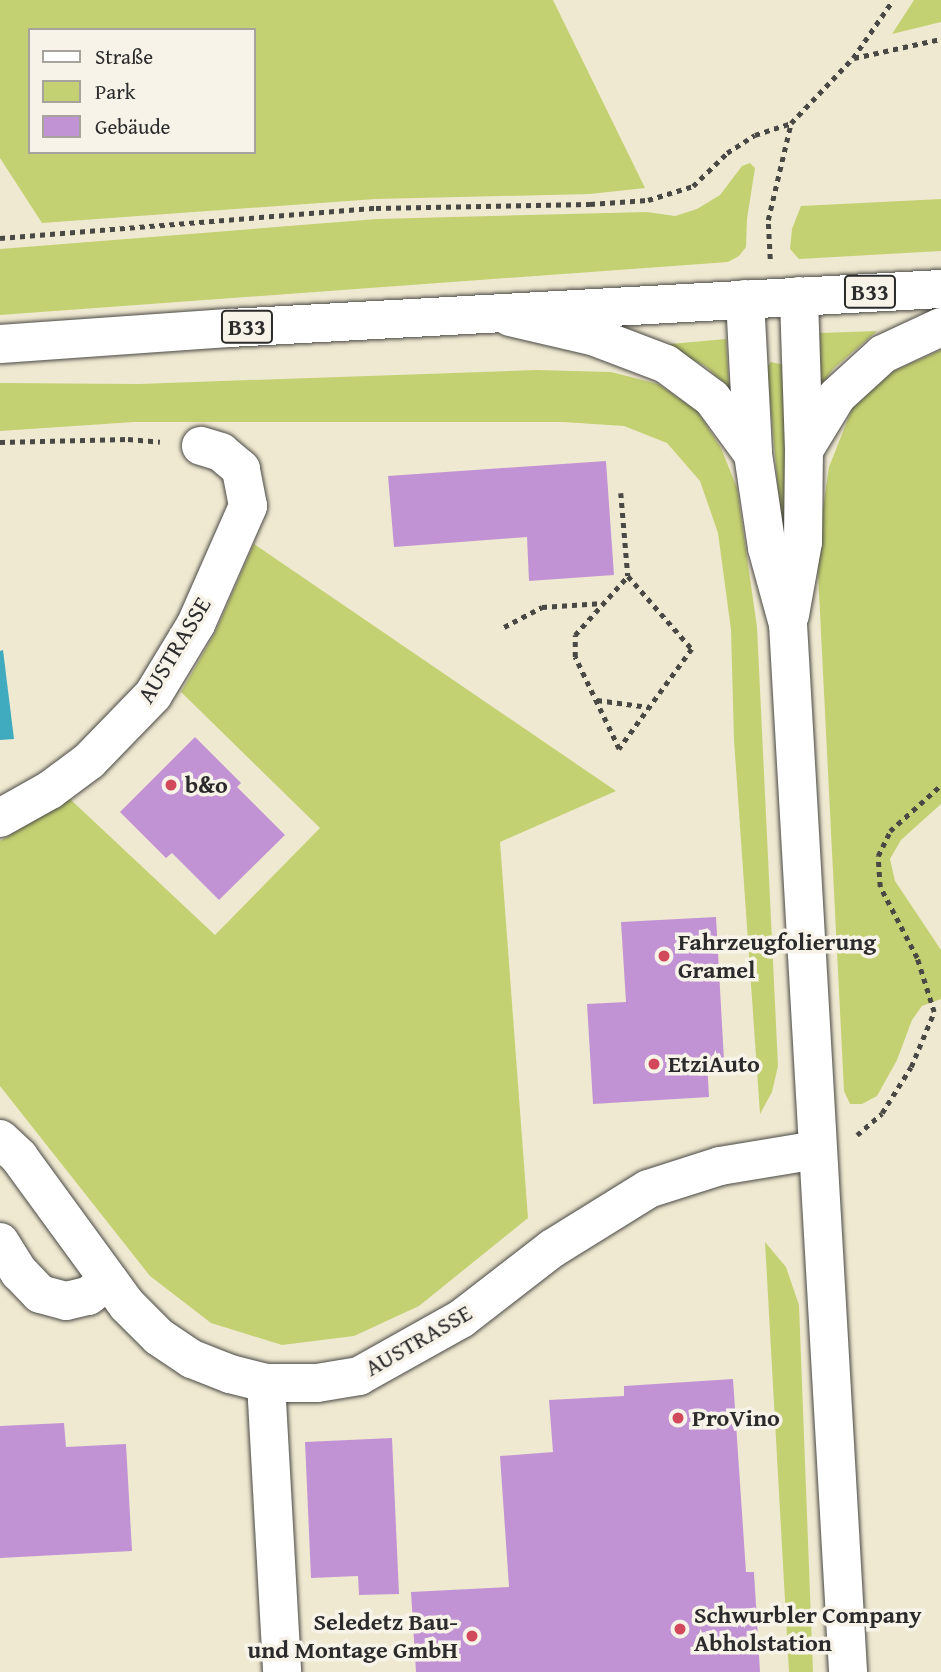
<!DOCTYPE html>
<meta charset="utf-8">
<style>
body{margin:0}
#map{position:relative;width:941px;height:1672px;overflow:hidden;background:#f0e9d1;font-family:"Gentium Book Plus",serif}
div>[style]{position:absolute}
.green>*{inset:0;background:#c4d172}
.water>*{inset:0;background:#40abbf}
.building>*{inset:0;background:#c293d4}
.path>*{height:4.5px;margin-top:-2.25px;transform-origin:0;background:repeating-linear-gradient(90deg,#494844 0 5px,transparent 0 10px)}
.roads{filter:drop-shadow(0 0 2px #494844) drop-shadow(0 0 2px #494844)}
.minor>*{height:38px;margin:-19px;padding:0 19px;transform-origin:19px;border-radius:19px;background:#fff}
.major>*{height:38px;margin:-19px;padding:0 19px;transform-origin:19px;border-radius:19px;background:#fff}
.highway>*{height:38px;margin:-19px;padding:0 19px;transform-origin:19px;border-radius:19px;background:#fff}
.dots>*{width:19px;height:19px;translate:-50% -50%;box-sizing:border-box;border:4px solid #f7f3e8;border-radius:50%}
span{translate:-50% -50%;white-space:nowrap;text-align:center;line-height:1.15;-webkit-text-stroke:7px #f7f3e8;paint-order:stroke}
.shield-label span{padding:2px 5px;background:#f7f3e8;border:2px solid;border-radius:5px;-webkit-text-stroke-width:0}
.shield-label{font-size:23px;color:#2b2b2b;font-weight:700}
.street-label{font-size:24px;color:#2b2b2b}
.poi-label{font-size:24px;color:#2b2b2b;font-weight:700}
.left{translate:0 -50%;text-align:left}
.right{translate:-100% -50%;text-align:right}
.legend{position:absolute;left:28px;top:28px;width:228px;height:126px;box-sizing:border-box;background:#f7f3e8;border:2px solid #a5a39c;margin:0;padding:9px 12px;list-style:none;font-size:21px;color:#2b2b2b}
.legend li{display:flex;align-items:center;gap:14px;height:35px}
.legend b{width:35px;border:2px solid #a5a39c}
</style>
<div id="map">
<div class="green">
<i style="clip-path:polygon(evenodd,0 0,553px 0,645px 188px,590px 194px,376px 199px,42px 223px,0 158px,0 0,30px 30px,254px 30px,254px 152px,30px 152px,30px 30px)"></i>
<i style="clip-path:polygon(914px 0,941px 0,941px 22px,892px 34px)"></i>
<i style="clip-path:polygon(750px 163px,755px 168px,747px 219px,746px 247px,739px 256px,728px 262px,0 315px,0 249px,377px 219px,647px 212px,675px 216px,697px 209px,720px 195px,742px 166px)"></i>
<i style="clip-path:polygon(941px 199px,941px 251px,799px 259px,790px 249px,792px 229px,801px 206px)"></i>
<i style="clip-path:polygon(877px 331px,833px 369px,824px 382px,821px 382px,820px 333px)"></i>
<i style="clip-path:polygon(726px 339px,729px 387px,705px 366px,672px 349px,670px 344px)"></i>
<i style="clip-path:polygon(941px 350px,941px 804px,901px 840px,890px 859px,895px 881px,941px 950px,941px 999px,922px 1006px,912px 1020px,897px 1060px,877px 1096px,862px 1104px,850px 1104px,844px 1091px,818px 573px,822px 515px,829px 467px,852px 409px,892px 372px)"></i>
<i style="clip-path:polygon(771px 362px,784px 365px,787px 533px,782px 532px,767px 367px)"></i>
<i style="clip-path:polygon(536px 370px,611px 372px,658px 384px,697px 411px,721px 448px,737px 488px,757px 627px,778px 1066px,772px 1092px,760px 1114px,734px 740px,731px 630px,718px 533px,700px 481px,667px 443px,624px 426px,563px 422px,134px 422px,0 431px,0 383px,139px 384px)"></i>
<i style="clip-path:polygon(254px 544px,616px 791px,500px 842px,528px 1218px,419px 1306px,354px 1336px,282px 1345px,211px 1323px,150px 1276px,0 1086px,0 841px,70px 799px,215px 935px,320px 828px,181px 692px,215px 633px)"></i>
<i style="clip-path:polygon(765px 1242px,786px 1267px,799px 1305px,813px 1672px,789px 1672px)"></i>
</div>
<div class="water">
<i style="clip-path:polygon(3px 650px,14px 739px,0 740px,0 651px)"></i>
</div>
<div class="building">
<i style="clip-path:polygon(606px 461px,614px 575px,529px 581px,527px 537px,394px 547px,388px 476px)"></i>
<i style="clip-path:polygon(195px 737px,241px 783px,237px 787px,285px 835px,219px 900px,172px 853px,166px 858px,120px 812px)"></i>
<i style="clip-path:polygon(716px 917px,724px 1060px,707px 1061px,709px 1097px,593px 1104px,587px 1004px,626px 1002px,621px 922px)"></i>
<i style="clip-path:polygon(733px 1379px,746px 1572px,754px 1572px,760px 1672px,416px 1672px,411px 1592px,509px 1587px,500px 1456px,553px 1452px,549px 1400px,624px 1396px,624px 1386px)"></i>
<i style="clip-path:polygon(64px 1423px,66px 1447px,126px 1444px,132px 1551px,0 1558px,0 1426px)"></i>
<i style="clip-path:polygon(392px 1438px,399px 1594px,359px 1595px,358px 1576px,311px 1578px,305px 1442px)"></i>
</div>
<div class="path">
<i style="left:854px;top:58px;width:89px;rotate:-12.3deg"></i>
<i style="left:0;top:238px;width:377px;rotate:-4.6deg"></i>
<i style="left:376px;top:208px;width:214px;rotate:-1.1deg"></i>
<i style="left:590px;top:204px;width:58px;rotate:-3.9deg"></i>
<i style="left:648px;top:200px;width:47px;rotate:-17.3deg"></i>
<i style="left:693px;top:186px;width:47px;rotate:-44.1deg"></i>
<i style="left:727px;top:153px;width:33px;rotate:-33deg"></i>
<i style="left:755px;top:135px;width:38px;rotate:-18deg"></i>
<i style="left:791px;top:123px;width:90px;rotate:-46.4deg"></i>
<i style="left:853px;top:58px;width:70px;rotate:-55.4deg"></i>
<i style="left:770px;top:259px;width:39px;rotate:-93deg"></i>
<i style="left:768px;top:220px;width:100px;rotate:-76.7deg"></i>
<i style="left:0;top:442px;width:128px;rotate:-1.3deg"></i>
<i style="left:128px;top:439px;width:32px;rotate:5deg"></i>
<i style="left:621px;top:493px;width:83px;rotate:85.2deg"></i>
<i style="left:628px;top:576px;width:97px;rotate:48.8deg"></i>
<i style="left:692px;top:649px;width:124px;rotate:126.1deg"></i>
<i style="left:619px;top:749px;width:102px;rotate:-115.6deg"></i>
<i style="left:575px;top:657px;width:22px;rotate:-90deg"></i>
<i style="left:575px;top:635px;width:79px;rotate:-48.1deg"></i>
<i style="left:504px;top:627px;width:43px;rotate:-27.8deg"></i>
<i style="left:542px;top:607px;width:61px;rotate:-3.8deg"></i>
<i style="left:597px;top:700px;width:52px;rotate:7.7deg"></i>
<i style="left:857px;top:1135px;width:33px;rotate:-41deg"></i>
<i style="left:882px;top:1113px;width:54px;rotate:-57.8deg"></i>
<i style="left:911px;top:1067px;width:60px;rotate:-67.3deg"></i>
<i style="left:934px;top:1012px;width:57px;rotate:-107.5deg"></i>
<i style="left:917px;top:958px;width:80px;rotate:-117.5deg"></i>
<i style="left:880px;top:887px;width:31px;rotate:-94deg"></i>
<i style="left:878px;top:856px;width:28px;rotate:-64deg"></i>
<i style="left:890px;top:831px;width:69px;rotate:-42deg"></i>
</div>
<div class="roads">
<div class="minor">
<i style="left:0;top:818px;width:57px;rotate:-29.2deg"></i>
<i style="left:50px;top:790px;width:49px;rotate:-36.6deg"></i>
<i style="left:89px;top:761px;width:92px;rotate:-45.9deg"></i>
<i style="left:153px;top:695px;width:83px;rotate:-58.8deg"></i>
<i style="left:196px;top:624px;width:129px;rotate:-66.2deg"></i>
<i style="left:248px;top:506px;width:38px;rotate:-101deg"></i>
<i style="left:241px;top:469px;width:26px;rotate:-140deg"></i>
<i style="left:221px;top:452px;width:21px;rotate:-163deg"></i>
<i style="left:0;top:1139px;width:26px;rotate:43deg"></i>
<i style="left:19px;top:1157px;width:183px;rotate:53.9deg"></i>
<i style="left:127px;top:1305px;width:45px;rotate:45deg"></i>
<i style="left:159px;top:1337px;width:40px;rotate:34deg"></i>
<i style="left:192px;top:1359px;width:41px;rotate:21.5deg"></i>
<i style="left:230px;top:1374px;width:37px;rotate:14deg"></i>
<i style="left:266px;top:1383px;width:51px"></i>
<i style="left:317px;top:1383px;width:43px;rotate:-9.5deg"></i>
<i style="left:359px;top:1376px;width:117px;rotate:-29.2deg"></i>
<i style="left:461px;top:1319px;width:116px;rotate:-37.7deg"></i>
<i style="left:553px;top:1248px;width:112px;rotate:-31.8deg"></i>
<i style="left:648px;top:1189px;width:76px;rotate:-17.7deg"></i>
<i style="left:720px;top:1166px;width:98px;rotate:-9.4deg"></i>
<i style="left:0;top:1242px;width:36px;rotate:58deg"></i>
<i style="left:19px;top:1272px;width:30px;rotate:46deg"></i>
<i style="left:40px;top:1294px;width:27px;rotate:15deg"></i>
<i style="left:66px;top:1301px;width:23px;rotate:-13deg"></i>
<i style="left:88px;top:1296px;width:26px;rotate:-37deg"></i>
<i style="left:266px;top:1383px;width:289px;rotate:86.8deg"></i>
</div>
<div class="major">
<i style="left:745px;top:299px;width:155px;rotate:87deg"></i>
<i style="left:753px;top:454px;width:95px;rotate:81.5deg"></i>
<i style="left:767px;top:548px;width:79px;rotate:74.6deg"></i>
<i style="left:788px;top:624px;width:1050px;rotate:86.72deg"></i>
<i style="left:510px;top:317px;width:87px;rotate:13.2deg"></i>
<i style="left:595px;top:337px;width:76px;rotate:20.8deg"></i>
<i style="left:666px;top:364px;width:57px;rotate:36.5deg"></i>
<i style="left:712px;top:398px;width:69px;rotate:53.8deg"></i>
<i style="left:804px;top:450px;width:63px;rotate:-58.6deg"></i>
<i style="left:837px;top:396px;width:62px;rotate:-42.4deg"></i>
<i style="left:883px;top:354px;width:64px;rotate:-25deg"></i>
<i style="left:790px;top:615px;width:74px;rotate:-79.9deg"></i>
<i style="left:803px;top:542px;width:92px;rotate:-89.4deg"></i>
<i style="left:804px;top:450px;width:154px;rotate:-91.9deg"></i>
</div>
<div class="highway">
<i style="left:0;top:344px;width:231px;rotate:-4deg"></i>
<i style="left:230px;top:328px;width:712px;rotate:-3.14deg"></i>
</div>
</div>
<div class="dots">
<i style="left:171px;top:785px;background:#d1495b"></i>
<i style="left:664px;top:956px;background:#d1495b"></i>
<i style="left:654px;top:1064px;background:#d1495b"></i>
<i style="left:678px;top:1418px;background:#d1495b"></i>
<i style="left:680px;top:1629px;background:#d1495b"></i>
<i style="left:472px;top:1636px;background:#d1495b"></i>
</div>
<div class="shield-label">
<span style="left:870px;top:292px">B33</span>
<span style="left:247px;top:327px">B33</span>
</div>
<div class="street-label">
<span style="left:174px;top:650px;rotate:-59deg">AUSTRASSE</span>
<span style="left:418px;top:1340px;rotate:-30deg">AUSTRASSE</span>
</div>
<div class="poi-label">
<span class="left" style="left:185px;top:785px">b&amp;o</span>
<span class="left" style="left:678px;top:956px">Fahrzeugfolierung<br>Gramel</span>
<span class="left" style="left:668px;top:1064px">EtziAuto</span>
<span class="left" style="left:692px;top:1418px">ProVino</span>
<span class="left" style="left:694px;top:1629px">Schwurbler Company<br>Abholstation</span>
<span class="right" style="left:458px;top:1636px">Seledetz Bau-<br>und Montage GmbH</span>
</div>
<ul class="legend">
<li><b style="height:9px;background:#fff"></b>Straße</li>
<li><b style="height:19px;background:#c4d172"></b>Park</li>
<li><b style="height:19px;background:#c293d4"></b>Gebäude</li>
</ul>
</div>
